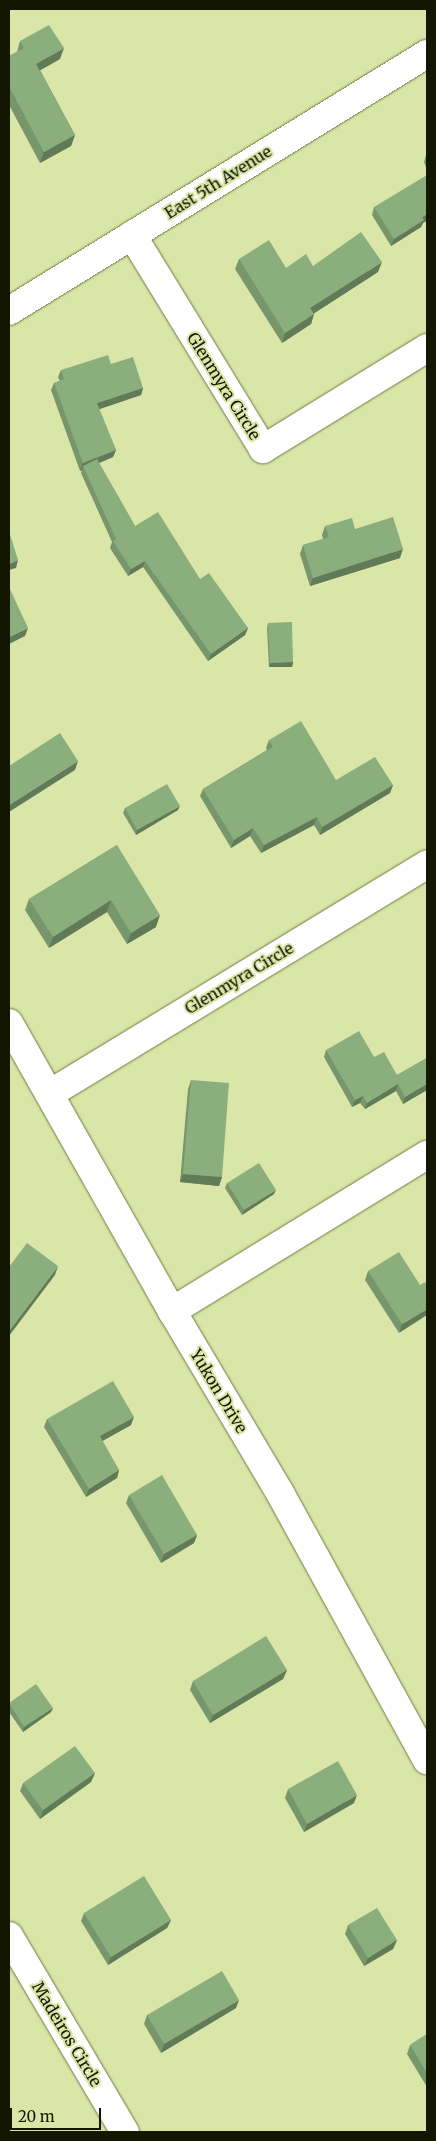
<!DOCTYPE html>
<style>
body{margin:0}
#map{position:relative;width:436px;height:2141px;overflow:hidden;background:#dae6a8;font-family:Merriweather,serif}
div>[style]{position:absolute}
.roads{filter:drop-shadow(0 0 1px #707a41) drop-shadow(0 0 1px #707a41)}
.minor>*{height:28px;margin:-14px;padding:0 14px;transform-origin:14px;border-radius:14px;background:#fff}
.wall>*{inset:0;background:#78966b}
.shaded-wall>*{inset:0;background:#617a57}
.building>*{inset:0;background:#8baf7c}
span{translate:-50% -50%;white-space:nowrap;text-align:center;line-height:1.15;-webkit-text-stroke:4px #dae6a8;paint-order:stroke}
.street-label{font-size:16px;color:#131702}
.frame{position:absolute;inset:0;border:10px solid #131702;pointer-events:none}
.scale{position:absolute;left:10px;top:2108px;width:91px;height:22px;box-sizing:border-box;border:2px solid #131702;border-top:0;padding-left:6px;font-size:15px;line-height:18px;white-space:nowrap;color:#131702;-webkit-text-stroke:4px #dae6a8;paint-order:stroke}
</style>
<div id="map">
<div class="roads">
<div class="minor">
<i style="left:132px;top:235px;width:251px;rotate:58.5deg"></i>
<i style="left:263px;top:449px;width:193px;rotate:-31.6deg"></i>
<i style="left:9px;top:311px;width:491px;rotate:-31.6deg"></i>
<i style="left:9px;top:1023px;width:331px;rotate:60.5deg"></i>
<i style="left:172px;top:1311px;width:212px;rotate:59.3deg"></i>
<i style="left:280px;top:1493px;width:305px;rotate:61.2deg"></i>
<i style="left:51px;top:1093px;width:440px;rotate:-31.3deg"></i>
<i style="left:172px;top:1311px;width:299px;rotate:-31.5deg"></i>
<i style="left:9px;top:1936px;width:228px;rotate:59.4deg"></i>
</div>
</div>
<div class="wall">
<i style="clip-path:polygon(20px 41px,60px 59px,40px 70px,75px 135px,71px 146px,40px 163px,9px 105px,9px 56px,17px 52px)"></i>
<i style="clip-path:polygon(427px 154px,427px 170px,424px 162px,426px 155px)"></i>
<i style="clip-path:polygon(374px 207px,423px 223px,421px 227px,391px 246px,372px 215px)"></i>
<i style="clip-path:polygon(239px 259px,286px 268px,313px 266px,378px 272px,314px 313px,311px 324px,282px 343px,235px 269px)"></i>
<i style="clip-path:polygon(61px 370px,143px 388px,141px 395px,99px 409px,116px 450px,113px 457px,99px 463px,135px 526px,200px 579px,248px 628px,245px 635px,208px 661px,143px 567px,128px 576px,110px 548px,112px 542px,81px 473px,82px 470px,80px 471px,51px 390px,54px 383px,60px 381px,58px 377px)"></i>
<i style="clip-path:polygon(325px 526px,355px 529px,400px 558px,310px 586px,300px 554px,303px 545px,323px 539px,322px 535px)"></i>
<i style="clip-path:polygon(268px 623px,293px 662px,292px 667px,269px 667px,267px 628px)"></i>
<i style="clip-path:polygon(269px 740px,336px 780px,393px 785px,390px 793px,320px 835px,314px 825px,261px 853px,250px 836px,231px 848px,200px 796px,203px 789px,267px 750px,266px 748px)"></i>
<i style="clip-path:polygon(125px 808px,178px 810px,136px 835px,123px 813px)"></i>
<i style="clip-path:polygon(117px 845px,156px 927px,127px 944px,107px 912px,49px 948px,25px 910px,29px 899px)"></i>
<i style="clip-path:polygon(326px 1050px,374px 1057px,397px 1075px,427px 1058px,427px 1090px,403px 1104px,396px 1091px,365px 1109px,360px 1103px,352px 1107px,324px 1057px)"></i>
<i style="clip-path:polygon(191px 1080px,222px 1177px,219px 1186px,180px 1182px,188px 1089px)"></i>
<i style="clip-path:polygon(227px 1183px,274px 1194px,242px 1215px,225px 1188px)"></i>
<i style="clip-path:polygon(368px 1271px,420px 1285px,399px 1333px,365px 1280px)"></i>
<i style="clip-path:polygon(47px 1419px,131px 1425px,102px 1441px,119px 1470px,117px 1478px,86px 1497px,44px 1427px)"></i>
<i style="clip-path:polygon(129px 1495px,197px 1535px,194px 1543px,161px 1563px,126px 1503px)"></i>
<i style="clip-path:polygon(287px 1670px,283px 1679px,210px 1723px,190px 1690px,193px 1681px)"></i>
<i style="clip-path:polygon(9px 1703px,53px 1708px,51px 1712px,23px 1732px,9px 1712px)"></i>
<i style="clip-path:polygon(95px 1773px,91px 1782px,40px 1819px,20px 1791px,23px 1783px)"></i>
<i style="clip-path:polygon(288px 1789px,354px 1803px,304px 1832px,285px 1798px)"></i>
<i style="clip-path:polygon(84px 1913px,171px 1920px,167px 1928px,108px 1965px,81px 1921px)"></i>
<i style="clip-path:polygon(348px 1925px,397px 1940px,393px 1949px,364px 1966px,345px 1934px)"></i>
<i style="clip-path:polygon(236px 2008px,161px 2053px,144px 2024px,147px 2015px)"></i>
<i style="clip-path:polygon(427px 2034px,427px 2087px,407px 2054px,410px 2045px)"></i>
</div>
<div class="shaded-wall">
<i style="clip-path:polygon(64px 48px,60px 59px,32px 75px,36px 64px)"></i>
<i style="clip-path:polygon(75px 135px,71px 146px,40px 163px,44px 152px)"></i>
<i style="clip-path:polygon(427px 214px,427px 221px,423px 223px,421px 227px,391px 246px,394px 239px,422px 217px)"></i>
<i style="clip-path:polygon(382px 262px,378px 272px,307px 318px,310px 308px)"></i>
<i style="clip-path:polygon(314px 314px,311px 324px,282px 343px,285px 333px)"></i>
<i style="clip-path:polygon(143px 388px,141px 395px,94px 411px,97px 403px)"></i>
<i style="clip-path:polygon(116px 450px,113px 457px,85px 469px,83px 466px,82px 470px,80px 471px,83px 463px)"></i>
<i style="clip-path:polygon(403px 549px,400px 558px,310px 586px,313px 578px)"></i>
<i style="clip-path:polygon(18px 560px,16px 568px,9px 570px,9px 564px)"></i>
<i style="clip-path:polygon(145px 561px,143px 567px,128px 576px,131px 569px)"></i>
<i style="clip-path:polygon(28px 628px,25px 636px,9px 644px,9px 637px)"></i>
<i style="clip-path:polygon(248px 628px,245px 635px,208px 661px,211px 654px)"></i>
<i style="clip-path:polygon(293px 662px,292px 667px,269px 667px,270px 663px)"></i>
<i style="clip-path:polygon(78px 761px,75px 770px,9px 812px,9px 805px)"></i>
<i style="clip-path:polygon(393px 785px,390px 793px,320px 835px,322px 827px)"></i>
<i style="clip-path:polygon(180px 806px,178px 810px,136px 835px,137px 830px)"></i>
<i style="clip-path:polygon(317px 817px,314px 825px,261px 853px,264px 845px)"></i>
<i style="clip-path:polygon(253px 828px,250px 836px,231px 848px,234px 840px)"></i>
<i style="clip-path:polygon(111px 900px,107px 912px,49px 948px,53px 937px)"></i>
<i style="clip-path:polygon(160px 915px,156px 927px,127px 944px,131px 933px)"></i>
<i style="clip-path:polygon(398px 1084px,396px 1091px,365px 1109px,367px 1103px)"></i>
<i style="clip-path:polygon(427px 1084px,427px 1090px,403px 1104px,405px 1097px)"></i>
<i style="clip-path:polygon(363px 1096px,360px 1103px,352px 1107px,355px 1100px)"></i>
<i style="clip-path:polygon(183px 1174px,222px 1177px,219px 1186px,180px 1182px)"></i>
<i style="clip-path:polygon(276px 1190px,274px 1194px,242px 1215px,244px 1210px)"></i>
<i style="clip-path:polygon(58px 1266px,55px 1275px,9px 1336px,9px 1331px)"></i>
<i style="clip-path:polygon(427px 1309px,427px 1315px,399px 1333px,402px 1324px)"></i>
<i style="clip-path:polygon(134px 1417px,131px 1425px,97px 1444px,100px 1436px)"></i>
<i style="clip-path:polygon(119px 1470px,117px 1478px,86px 1497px,89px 1489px)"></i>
<i style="clip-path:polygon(197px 1535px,194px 1543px,161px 1563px,164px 1554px)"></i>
<i style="clip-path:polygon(287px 1670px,283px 1679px,210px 1723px,213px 1715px)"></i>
<i style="clip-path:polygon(53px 1708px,51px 1712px,23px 1732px,24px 1727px)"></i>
<i style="clip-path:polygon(95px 1773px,91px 1782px,40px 1819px,43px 1810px)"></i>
<i style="clip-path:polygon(357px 1795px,354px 1803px,304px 1832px,307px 1824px)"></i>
<i style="clip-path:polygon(171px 1920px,167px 1928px,108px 1965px,111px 1957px)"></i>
<i style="clip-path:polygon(397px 1940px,393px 1949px,364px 1966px,368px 1958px)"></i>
<i style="clip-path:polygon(239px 2000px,236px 2008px,161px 2053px,164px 2044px)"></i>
</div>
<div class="building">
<i style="clip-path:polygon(49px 25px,64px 48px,36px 64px,75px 135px,44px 152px,9px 86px,9px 56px,24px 48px,20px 41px)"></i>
<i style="clip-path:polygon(427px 175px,427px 214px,422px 217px,424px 220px,394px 239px,374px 207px)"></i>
<i style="clip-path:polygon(361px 232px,382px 262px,310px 308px,314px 314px,285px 333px,239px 259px,269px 240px,286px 268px,306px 254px,313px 266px)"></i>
<i style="clip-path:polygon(108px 355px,111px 364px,133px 357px,143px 388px,97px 403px,116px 450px,83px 463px,54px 383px,64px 379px,61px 370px)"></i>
<i style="clip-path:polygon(97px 459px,135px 526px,158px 512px,200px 579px,209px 573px,248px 628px,211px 654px,145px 561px,131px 569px,113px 541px,116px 539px,83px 466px)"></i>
<i style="clip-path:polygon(393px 517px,403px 549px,313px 578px,303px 545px,329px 537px,325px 526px,352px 518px,355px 529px)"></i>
<i style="clip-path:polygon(9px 531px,18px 560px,9px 564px)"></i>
<i style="clip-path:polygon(9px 587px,28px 628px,9px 637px)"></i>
<i style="clip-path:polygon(292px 622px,293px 662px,270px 663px,268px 623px)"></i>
<i style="clip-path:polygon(301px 721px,336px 780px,375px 757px,393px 785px,322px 827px,317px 817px,264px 845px,253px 828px,234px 840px,203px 789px,273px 747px,269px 740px)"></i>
<i style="clip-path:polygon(60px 733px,78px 761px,9px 805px,9px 766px)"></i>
<i style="clip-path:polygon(167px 784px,180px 806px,137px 830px,125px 808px)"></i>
<i style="clip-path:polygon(117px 845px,160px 915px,131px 933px,111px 900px,53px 937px,29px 899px)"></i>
<i style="clip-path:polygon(359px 1031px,374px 1057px,384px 1052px,397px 1075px,427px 1058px,427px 1084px,405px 1097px,398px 1084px,367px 1103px,363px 1096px,355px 1100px,326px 1050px)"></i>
<i style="clip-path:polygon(191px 1080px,229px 1083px,222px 1177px,183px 1174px)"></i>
<i style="clip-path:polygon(259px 1163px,276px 1190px,244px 1210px,227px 1183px)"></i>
<i style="clip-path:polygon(27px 1243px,58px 1266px,9px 1331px,9px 1267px)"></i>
<i style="clip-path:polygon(399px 1252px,420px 1285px,425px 1282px,427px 1285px,427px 1309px,402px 1324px,368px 1271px)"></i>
<i style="clip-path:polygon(113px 1381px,134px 1417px,100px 1436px,119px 1470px,89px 1489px,47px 1419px)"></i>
<i style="clip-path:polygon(162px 1475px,197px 1535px,164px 1554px,129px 1495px)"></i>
<i style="clip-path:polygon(266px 1636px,287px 1670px,213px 1715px,193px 1681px)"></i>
<i style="clip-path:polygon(36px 1684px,53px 1708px,24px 1727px,9px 1703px)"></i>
<i style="clip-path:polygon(75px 1746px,95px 1773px,43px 1810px,23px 1783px)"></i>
<i style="clip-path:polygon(338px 1761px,357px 1795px,307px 1824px,288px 1789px)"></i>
<i style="clip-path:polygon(144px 1876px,171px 1920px,111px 1957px,84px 1913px)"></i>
<i style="clip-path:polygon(377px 1908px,397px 1940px,368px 1958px,348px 1925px)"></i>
<i style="clip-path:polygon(222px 1971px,239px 2000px,164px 2044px,147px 2015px)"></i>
<i style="clip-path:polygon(427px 2034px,427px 2073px,410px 2045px)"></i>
</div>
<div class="street-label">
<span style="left:218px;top:182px;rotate:-32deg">East 5th Avenue</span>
<span style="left:224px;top:386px;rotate:58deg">Glenmyra Circle</span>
<span style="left:239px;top:978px;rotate:-31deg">Glenmyra Circle</span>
<span style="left:219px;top:1391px;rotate:59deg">Yukon Drive</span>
<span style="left:67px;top:2034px;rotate:59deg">Madeiros Circle</span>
</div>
<div class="frame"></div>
<div class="scale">20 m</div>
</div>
